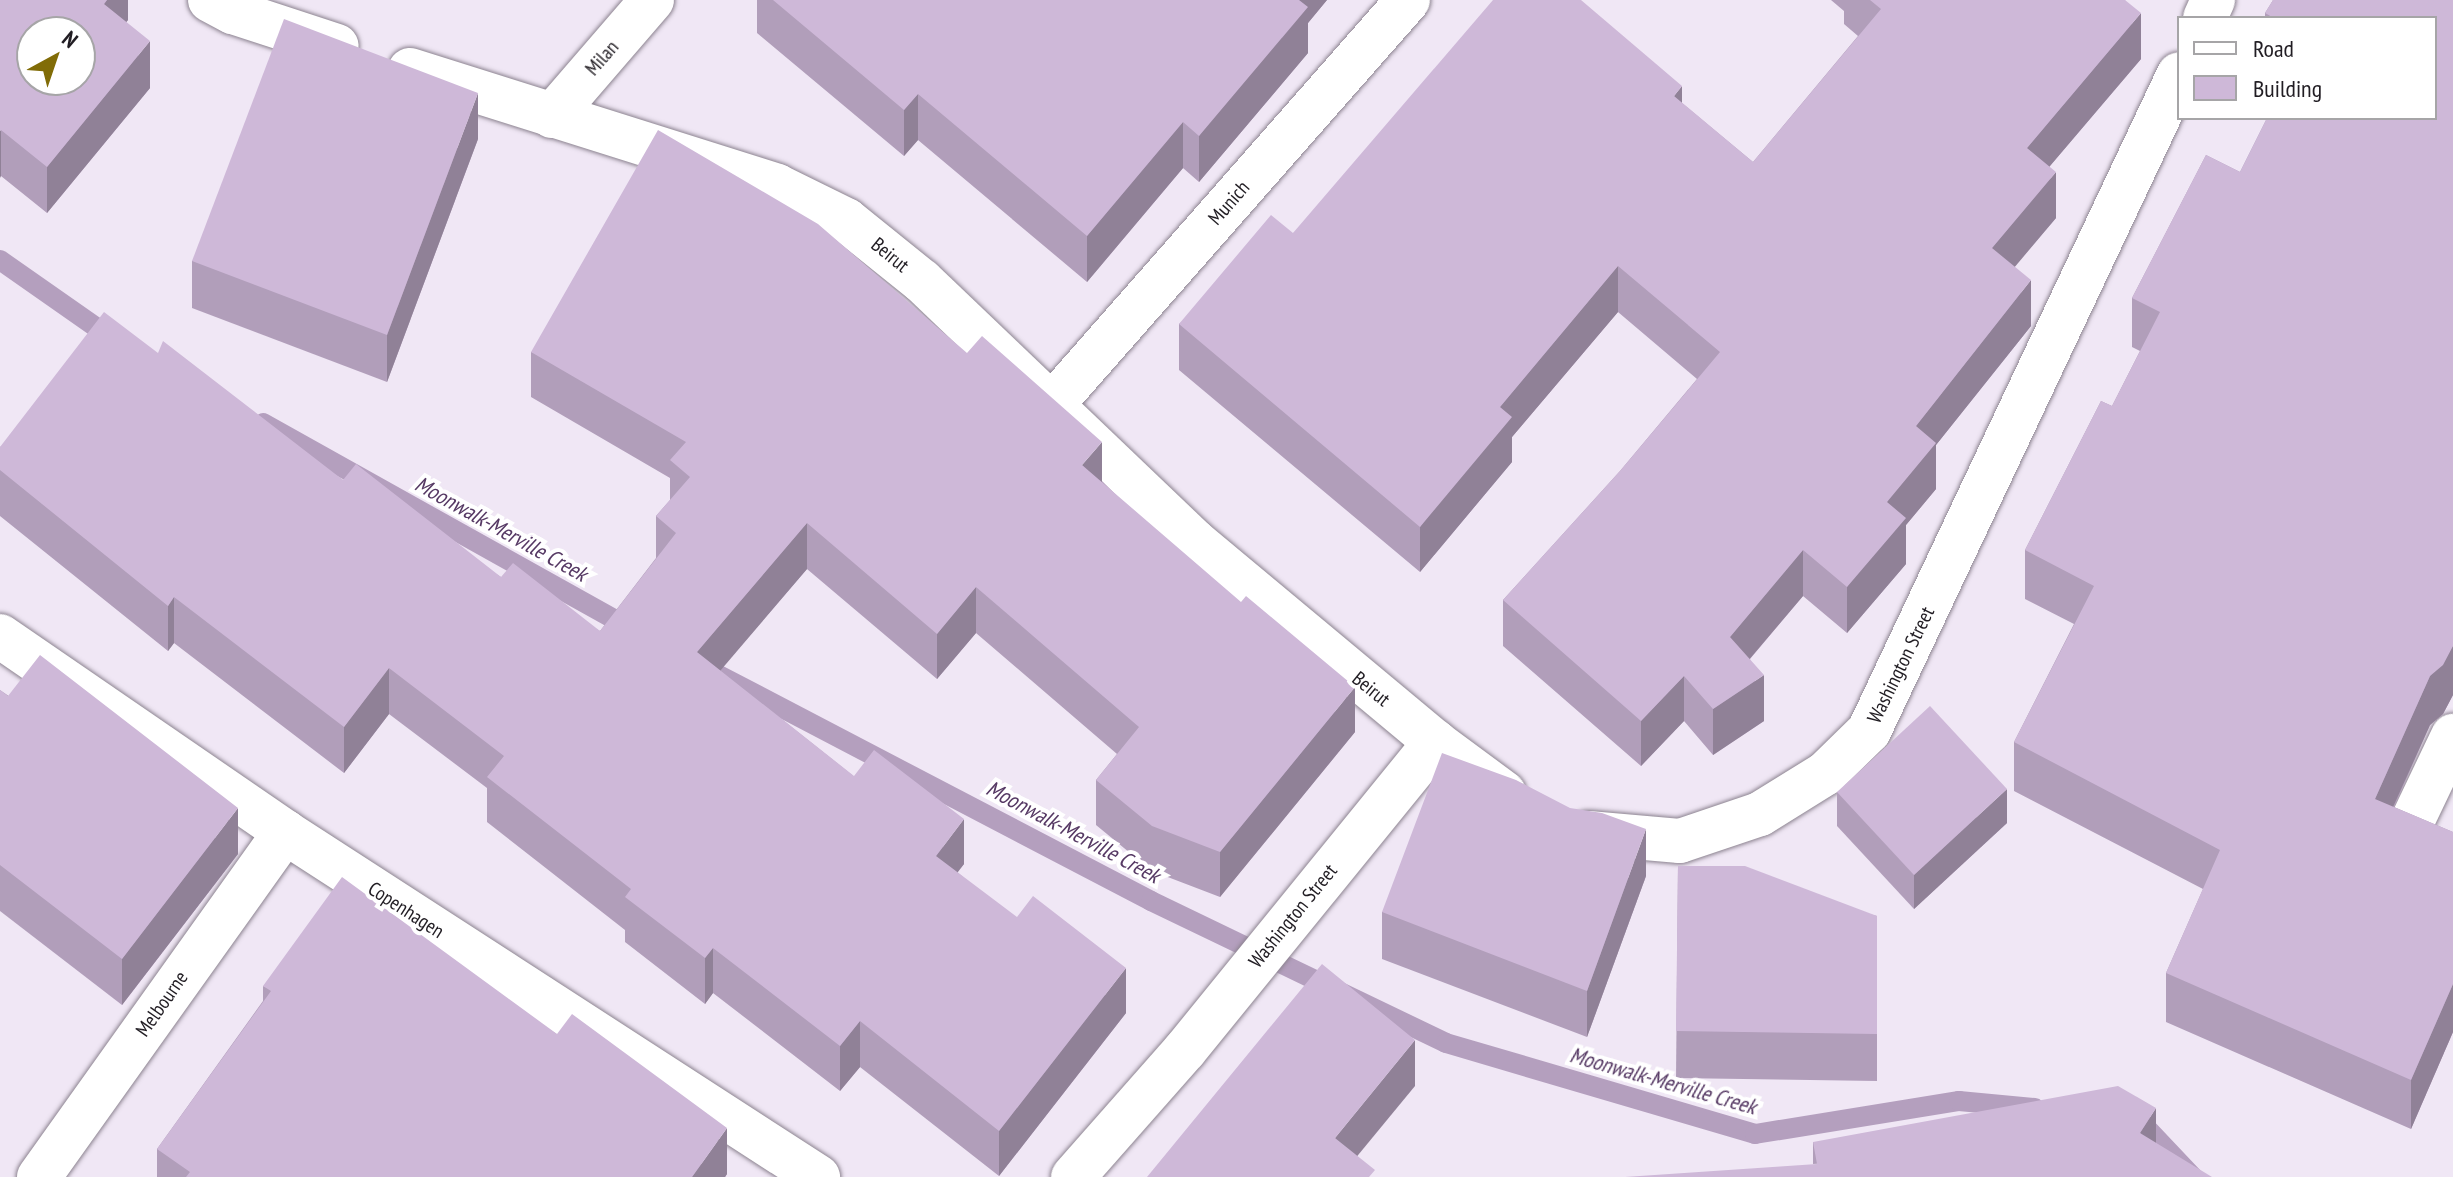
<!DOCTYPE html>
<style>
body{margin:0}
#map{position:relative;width:2453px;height:1177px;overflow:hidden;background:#f0e7f5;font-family:"PT Sans Narrow",sans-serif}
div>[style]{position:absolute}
.stream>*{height:20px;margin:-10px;padding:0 10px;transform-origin:10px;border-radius:10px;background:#b49fbe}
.roads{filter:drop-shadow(0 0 2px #8c8390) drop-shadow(0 0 2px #8c8390)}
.minor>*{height:44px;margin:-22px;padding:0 22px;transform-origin:22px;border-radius:22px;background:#fff}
.wall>*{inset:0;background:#b19eba}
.shaded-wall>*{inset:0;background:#908197}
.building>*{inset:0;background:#ceb8d8}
span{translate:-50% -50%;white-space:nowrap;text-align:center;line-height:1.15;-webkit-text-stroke:8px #fff;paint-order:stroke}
.street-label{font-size:20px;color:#211d23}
.water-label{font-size:22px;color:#563964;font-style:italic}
.legend{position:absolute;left:2177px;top:16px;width:260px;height:104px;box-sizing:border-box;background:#fff;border:2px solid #a6a5a7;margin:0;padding:10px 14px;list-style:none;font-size:24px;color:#211d23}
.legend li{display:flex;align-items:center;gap:16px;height:40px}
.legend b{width:40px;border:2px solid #a6a5a7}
.north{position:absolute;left:16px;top:16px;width:80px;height:80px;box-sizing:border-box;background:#fff;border:2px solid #a6a5a7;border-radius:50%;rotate:40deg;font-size:22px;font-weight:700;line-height:32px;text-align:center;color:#211d23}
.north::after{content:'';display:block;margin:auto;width:28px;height:36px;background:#816c07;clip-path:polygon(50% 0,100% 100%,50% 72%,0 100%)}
</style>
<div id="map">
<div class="stream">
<i style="left:0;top:260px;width:143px;rotate:35deg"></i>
<i style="left:263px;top:423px;width:425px;rotate:29.2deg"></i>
<i style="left:715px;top:673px;width:492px;rotate:27.6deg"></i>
<i style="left:1151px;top:901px;width:327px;rotate:25.7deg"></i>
<i style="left:1446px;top:1043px;width:322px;rotate:16.4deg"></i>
<i style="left:1755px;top:1134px;width:207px;rotate:-9.2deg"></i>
<i style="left:1959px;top:1101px;width:76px;rotate:5.3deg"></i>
<i style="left:2138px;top:1119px;width:80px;rotate:46.5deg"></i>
</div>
<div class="roads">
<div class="minor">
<i style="left:210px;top:0;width:26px;rotate:28deg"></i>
<i style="left:233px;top:12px;width:109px;rotate:18.1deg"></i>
<i style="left:2205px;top:18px;width:20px;rotate:-66deg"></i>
<i style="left:410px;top:70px;width:385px;rotate:17.5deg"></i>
<i style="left:777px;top:186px;width:77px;rotate:26.2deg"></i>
<i style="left:846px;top:220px;width:97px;rotate:38.8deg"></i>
<i style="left:922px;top:281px;width:376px;rotate:43.7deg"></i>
<i style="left:1194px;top:541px;width:314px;rotate:39.8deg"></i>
<i style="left:1435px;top:742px;width:86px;rotate:36.5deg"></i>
<i style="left:552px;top:116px;width:153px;rotate:-49.2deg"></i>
<i style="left:1050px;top:407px;width:542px;rotate:-48.66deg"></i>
<i style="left:0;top:636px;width:346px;rotate:34.5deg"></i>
<i style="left:285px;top:832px;width:635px;rotate:32.91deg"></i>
<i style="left:2410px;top:826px;width:100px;rotate:-64.5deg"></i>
<i style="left:1588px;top:833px;width:92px;rotate:5deg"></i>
<i style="left:1680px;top:841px;width:84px;rotate:-18.6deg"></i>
<i style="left:1760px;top:814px;width:78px;rotate:-31.8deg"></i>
<i style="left:1826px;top:773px;width:60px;rotate:-44.3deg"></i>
<i style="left:1869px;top:731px;width:726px;rotate:-64.74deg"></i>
<i style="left:39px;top:1177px;width:424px;rotate:-54.5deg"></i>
<i style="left:1073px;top:1177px;width:169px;rotate:-48.6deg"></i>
<i style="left:1185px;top:1050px;width:397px;rotate:-50.9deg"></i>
</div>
</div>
<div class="wall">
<i style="clip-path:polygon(0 0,128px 0,128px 20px,126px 22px,150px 88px,47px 213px,1px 176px)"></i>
<i style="clip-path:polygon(757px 0,1327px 0,1308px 23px,1308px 53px,1199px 182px,1183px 168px,1087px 282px,918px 140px,904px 156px,757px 33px)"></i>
<i style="clip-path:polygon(1831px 0,2125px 0,2141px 59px,2049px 167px,2056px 218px,2014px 267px,2031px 326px,1936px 445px,1936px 489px,1906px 525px,1906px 564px,1847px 633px,1803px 596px,1750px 659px,1764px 721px,1713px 755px,1684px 721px,1641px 766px,1503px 646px,1503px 600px,1620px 471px,1697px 379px,1618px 312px,1512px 437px,1512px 462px,1420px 572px,1179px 370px,1179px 324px,1293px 233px,1682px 103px,1753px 162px,1858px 36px,1844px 24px,1844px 11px)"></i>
<i style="clip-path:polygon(2273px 0,2453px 0,2453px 695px,2443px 714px,2430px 725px,2394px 807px,2453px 832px,2453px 1032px,2411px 1129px,2166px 1022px,2166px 973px,2203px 889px,2014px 791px,2014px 742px,2074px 624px,2025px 599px,2025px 550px,2101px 401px,2112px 406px,2140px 351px,2132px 347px,2132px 298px,2206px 155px,2240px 172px,2267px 118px,2435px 118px,2435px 18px,2265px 18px,2265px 13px)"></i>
<i style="clip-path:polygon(478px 139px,387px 382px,192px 308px,192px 261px)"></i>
<i style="clip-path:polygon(531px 352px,1102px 481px,1355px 732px,1220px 897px,1152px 871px,1096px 825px,1096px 780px,1117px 754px,976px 633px,937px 679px,807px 569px,720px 670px,964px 864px,957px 872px,1126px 1013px,999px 1176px,860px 1067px,840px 1091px,713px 993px,705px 1004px,625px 942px,625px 930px,487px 822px,487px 788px,389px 714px,344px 773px,174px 643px,168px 651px,0 516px,0 447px,158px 353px,343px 480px,501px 577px,600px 631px,656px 558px,656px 516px,670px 500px,670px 478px,531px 397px)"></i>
<i style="clip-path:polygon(0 690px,238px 854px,122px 1005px,0 911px)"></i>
<i style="clip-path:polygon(1837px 792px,2007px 823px,1914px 909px,1837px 826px)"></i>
<i style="clip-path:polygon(1678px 866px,1877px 916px,1877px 1081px,1676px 1078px)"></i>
<i style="clip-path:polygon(1646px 876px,1587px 1037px,1382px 959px,1382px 912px)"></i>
<i style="clip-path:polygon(263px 986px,727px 1174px,725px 1177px,157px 1177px,157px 1149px,263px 1001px)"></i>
<i style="clip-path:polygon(1813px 1142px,2156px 1142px,1813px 1164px)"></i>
</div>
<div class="shaded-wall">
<i style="clip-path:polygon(107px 0,128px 0,128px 20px,104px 50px,104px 4px)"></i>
<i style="clip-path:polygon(1293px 0,1327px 0,1308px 23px,1308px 53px,1199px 182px,1199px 136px)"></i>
<i style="clip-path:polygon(2141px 13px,2141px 59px,2027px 193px,2027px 148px)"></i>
<i style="clip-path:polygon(150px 41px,150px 88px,47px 213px,47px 167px)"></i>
<i style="clip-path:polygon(1682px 86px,1682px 131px,1674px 96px)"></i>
<i style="clip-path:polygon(478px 93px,478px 139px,387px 382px,387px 335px)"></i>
<i style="clip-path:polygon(918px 94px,918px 140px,904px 156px,904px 110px)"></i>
<i style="clip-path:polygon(1183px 122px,1183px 168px,1087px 282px,1087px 236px)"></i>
<i style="clip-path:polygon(1px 130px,1px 176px,0 178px,0 131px)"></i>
<i style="clip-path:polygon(2056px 172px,2056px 218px,1992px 294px,1992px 248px)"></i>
<i style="clip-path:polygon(1618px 266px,1618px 312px,1512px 437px,1512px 462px,1420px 572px,1420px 527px,1500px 407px)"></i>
<i style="clip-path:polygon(2031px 280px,2031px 326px,1936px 445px,1936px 489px,1906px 525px,1906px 564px,1847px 633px,1847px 587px,1887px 502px,1916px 426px)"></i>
<i style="clip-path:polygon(1102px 442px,1102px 487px,1082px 465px)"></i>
<i style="clip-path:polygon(807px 523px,807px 569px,697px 698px,697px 652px)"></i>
<i style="clip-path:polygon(1803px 550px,1803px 596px,1730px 682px,1730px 637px)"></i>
<i style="clip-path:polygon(976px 587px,976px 633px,937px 679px,937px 634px)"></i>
<i style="clip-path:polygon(174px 597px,174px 643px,168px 651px,168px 606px)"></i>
<i style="clip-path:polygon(2453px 646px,2453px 695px,2443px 714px,2430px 725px,2375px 847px,2375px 799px,2430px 676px)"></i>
<i style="clip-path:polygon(389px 668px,389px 714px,344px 773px,344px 727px)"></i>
<i style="clip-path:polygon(1764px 675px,1764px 721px,1713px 755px,1713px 709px)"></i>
<i style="clip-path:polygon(1684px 676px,1684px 721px,1641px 766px,1641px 721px)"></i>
<i style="clip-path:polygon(1355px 687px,1355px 732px,1220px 897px,1220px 852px)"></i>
<i style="clip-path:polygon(2007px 789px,2007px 823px,1914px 909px,1914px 875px)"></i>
<i style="clip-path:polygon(238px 808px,238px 854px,122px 1005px,122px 959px)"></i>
<i style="clip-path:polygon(964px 819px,964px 864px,936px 901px,936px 856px)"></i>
<i style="clip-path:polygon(1646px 829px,1646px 876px,1587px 1037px,1587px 991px)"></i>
<i style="clip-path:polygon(713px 948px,713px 993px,705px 1004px,705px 958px)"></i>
<i style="clip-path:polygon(1126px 968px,1126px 1013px,999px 1176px,999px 1131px)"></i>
<i style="clip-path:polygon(2453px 984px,2453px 1032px,2411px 1129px,2411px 1080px)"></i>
<i style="clip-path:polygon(860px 1021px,860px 1067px,840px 1091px,840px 1046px)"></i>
<i style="clip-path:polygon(1415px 1040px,1415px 1086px,1340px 1177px,1335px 1138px)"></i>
<i style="clip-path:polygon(2156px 1108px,2156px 1155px,2140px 1133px)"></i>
<i style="clip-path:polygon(727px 1128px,727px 1174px,725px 1177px,692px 1177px)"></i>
</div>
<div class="building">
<i style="clip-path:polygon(evenodd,0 0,107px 0,104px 4px,150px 41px,47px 167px,1px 130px,0 131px,0 0,32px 32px,80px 32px,80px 80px,32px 80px,32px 32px)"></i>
<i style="clip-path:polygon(773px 0,1299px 0,1308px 7px,1199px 136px,1183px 122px,1087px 236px,918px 94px,904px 110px)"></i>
<i style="clip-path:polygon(1493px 0,1581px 0,1682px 86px,1674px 96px,1753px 162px,1881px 9px,1870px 0,2125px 0,2141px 13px,2027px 148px,2056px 172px,1992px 248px,2031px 280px,1916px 426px,1936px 443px,1887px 502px,1906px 518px,1847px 587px,1803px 550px,1730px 637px,1764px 675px,1713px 709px,1684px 676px,1641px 721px,1503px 600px,1620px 471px,1720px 352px,1618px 266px,1500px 407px,1512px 417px,1420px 527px,1179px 324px,1271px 215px,1293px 233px)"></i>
<i style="clip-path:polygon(2273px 0,2453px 0,2453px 646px,2443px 665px,2430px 676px,2375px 799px,2453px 832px,2453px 984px,2411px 1080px,2166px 973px,2220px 850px,2014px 742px,2094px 586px,2025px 550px,2101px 401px,2112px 406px,2160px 312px,2132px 298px,2206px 155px,2240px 172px,2267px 118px,2435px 118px,2435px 18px,2274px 18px,2265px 13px)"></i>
<i style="clip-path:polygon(284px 19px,478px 93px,387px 335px,192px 261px)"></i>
<i style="clip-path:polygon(658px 130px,818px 224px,967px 353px,982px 336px,1102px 442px,1082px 465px,1241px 602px,1246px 596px,1355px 687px,1220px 852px,1152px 826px,1096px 780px,1139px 727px,976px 587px,937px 634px,807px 523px,697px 652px,854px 776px,874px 750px,964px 819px,936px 856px,1017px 917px,1033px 896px,1126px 968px,999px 1131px,860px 1021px,840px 1046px,713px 948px,705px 958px,625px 897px,631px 889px,487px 777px,504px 756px,389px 668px,344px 727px,174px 597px,168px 606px,0 470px,0 447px,104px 312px,158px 353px,163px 341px,343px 480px,356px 464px,501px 577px,513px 563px,600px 631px,676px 533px,656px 516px,690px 477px,670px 460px,686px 442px,531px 352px)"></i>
<i style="clip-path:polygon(40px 655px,238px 808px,122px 959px,0 865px,0 690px,8px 696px)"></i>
<i style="clip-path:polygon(1930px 706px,2007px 789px,1914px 875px,1837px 792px)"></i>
<i style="clip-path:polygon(1442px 753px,1516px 780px,1570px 808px,1602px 813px,1646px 829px,1587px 991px,1382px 912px)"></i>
<i style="clip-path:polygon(1678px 866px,1745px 866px,1877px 916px,1877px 1034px,1676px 1031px)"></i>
<i style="clip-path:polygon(342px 877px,557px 1034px,572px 1014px,727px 1128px,692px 1177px,186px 1177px,190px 1172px,157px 1149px,271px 991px,263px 986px)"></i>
<i style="clip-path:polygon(1322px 964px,1415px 1040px,1335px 1138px,1375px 1170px,1369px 1177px,1147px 1177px)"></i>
<i style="clip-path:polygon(2118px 1086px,2156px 1108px,2140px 1133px,2212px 1177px,1625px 1177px,1817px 1164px,1813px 1142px)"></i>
</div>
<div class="street-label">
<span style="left:602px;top:58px;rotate:-49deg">Milan</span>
<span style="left:1229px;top:203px;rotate:-49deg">Munich</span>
<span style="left:890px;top:255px;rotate:39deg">Beirut</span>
<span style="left:1901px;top:665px;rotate:-64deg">Washington Street</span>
<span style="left:1371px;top:689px;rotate:39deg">Beirut</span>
<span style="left:406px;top:910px;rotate:33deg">Copenhagen</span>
<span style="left:1293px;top:916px;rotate:-51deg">Washington Street</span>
<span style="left:162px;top:1004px;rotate:-55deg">Melbourne</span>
</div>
<div class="water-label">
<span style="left:501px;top:529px;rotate:29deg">Moonwalk-Merville Creek</span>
<span style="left:1073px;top:832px;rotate:28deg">Moonwalk-Merville Creek</span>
<span style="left:1663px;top:1081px;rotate:16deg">Moonwalk-Merville Creek</span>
</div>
<ul class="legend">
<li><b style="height:10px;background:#fff"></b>Road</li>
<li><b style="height:22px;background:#ceb8d8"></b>Building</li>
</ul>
<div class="north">N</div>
</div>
